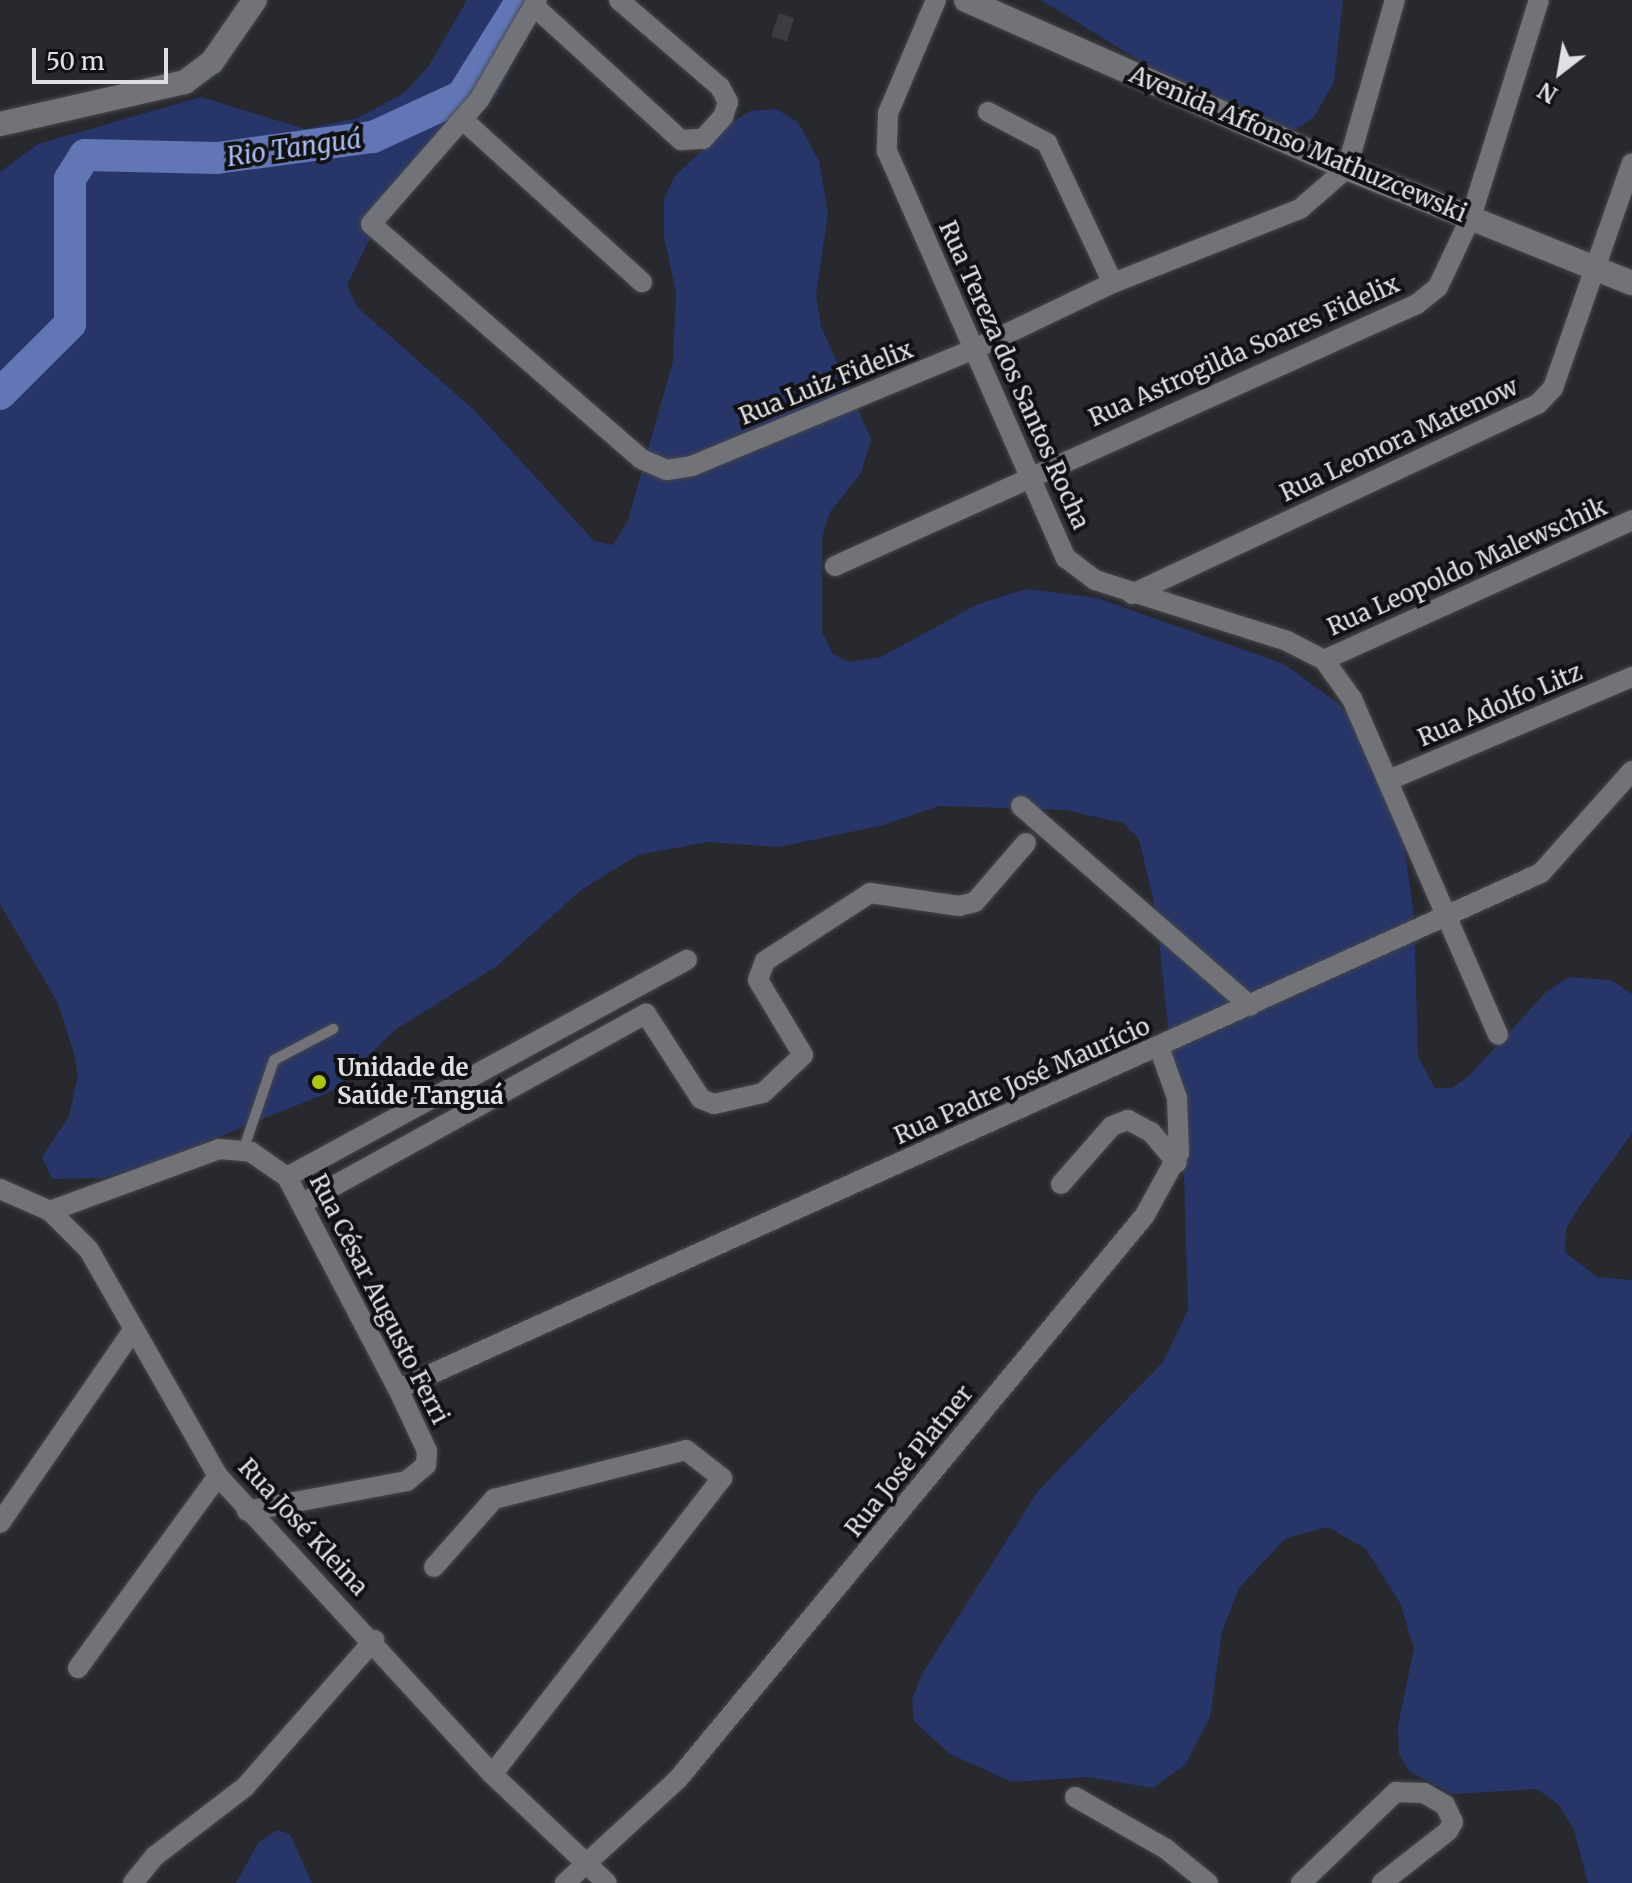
<!DOCTYPE html>
<meta charset="utf-8">
<style>
body{margin:0}
#map{position:relative;width:1632px;height:1883px;overflow:hidden;background:#27292e;font-family:Merriweather,serif}
div>[style]{position:absolute}
.green>*{inset:0;background:#273568}
.river>*{height:32px;margin:-16px;padding:0 16px;transform-origin:16px;border-radius:16px;background:#6276b6}
.building>*{inset:0;background:#3b3d42}
.roads{filter:drop-shadow(0 0 2px #46474c) drop-shadow(0 0 2px #46474c)}
.lane>*{height:10px;margin:-5px;padding:0 5px;transform-origin:5px;border-radius:5px;background:#717379}
.street>*{height:20px;margin:-10px;padding:0 10px;transform-origin:10px;border-radius:10px;background:#717379}
.secondary>*{height:24px;margin:-12px;padding:0 12px;transform-origin:12px;border-radius:12px;background:#717379}
.dots>*{width:22px;height:22px;translate:-50% -50%;box-sizing:border-box;border:4px solid #111114;border-radius:50%}
span{translate:-50% -50%;white-space:nowrap;text-align:center;line-height:1.15;-webkit-text-stroke:8px #111114;paint-order:stroke}
.street-label{font-size:24px;color:#dfe0e4}
.poi-label{font-size:24px;color:#dfe0e4;font-weight:700}
.left{translate:0 -50%;text-align:left}
.water-label{font-size:26px;color:#abbdf2;font-style:italic}
.north{position:absolute;left:1520px;top:32px;width:80px;height:80px;-webkit-text-stroke:6px #111114;paint-order:stroke;rotate:211deg;font-size:22px;font-weight:700;line-height:32px;text-align:center;color:#dfe0e4}
.north::after{content:'';display:block;margin:auto;width:28px;height:36px;background:#dfe0e4;clip-path:polygon(50% 0,100% 100%,50% 72%,0 100%)}
.scale{position:absolute;left:32px;top:48px;width:136px;height:36px;box-sizing:border-box;border:4px solid #dfe0e4;border-top:0;padding-left:10px;font-size:24px;line-height:28px;white-space:nowrap;color:#dfe0e4;-webkit-text-stroke:6px #111114;paint-order:stroke}
</style>
<div id="map">
<div class="green">
<i style="clip-path:polygon(467px 0,544px 0,496px 96px,368px 242px,347px 285px,357px 307px,474px 410px,594px 541px,613px 545px,628px 520px,673px 361px,676px 292px,664px 237px,664px 199px,675px 176px,731px 123px,750px 111px,776px 109px,798px 122px,819px 161px,828px 213px,816px 295px,821px 326px,871px 439px,861px 473px,830px 512px,822px 538px,822px 632px,833px 654px,849px 662px,881px 657px,978px 604px,1027px 589px,1097px 598px,1284px 664px,1339px 704px,1360px 728px,1400px 816px,1414px 916px,1418px 1057px,1435px 1088px,1452px 1088px,1469px 1076px,1546px 992px,1569px 977px,1611px 980px,1632px 994px,1632px 1133px,1577px 1210px,1566px 1229px,1565px 1252px,1597px 1277px,1632px 1280px,1632px 1883px,1588px 1883px,1574px 1830px,1559px 1805px,1537px 1789px,1452px 1794px,1409px 1771px,1399px 1754px,1398px 1726px,1414px 1648px,1400px 1603px,1366px 1549px,1328px 1527px,1286px 1538px,1239px 1588px,1222px 1632px,1210px 1717px,1185px 1765px,1153px 1788px,1088px 1777px,1012px 1782px,950px 1754px,914px 1721px,912px 1699px,922px 1674px,1038px 1491px,1163px 1362px,1188px 1310px,1184px 1177px,1156px 912px,1139px 839px,1123px 823px,1065px 810px,939px 806px,880px 826px,778px 847px,707px 842px,638px 855px,581px 890px,497px 966px,395px 1030px,332px 1091px,154px 1163px,101px 1178px,52px 1179px,42px 1157px,69px 1116px,78px 1076px,74px 1054px,58px 1003px,0 904px,0 172px,38px 144px,201px 97px,305px 129px,358px 118px,404px 93px,428px 67px)"></i>
<i style="clip-path:polygon(1041px 0,1343px 0,1334px 82px,1314px 117px,1297px 129px,1275px 132px,1222px 111px)"></i>
<i style="clip-path:polygon(277px 1830px,290px 1834px,312px 1883px,236px 1883px,258px 1843px)"></i>
</div>
<div class="river">
<i style="left:0;top:394px;width:99px;rotate:-45deg"></i>
<i style="left:70px;top:324px;width:145px;rotate:-90deg"></i>
<i style="left:70px;top:179px;width:28px;rotate:-58deg"></i>
<i style="left:85px;top:155px;width:132px;rotate:1.3deg"></i>
<i style="left:217px;top:158px;width:157px;rotate:-7.7deg"></i>
<i style="left:373px;top:137px;width:98px;rotate:-24.7deg"></i>
<i style="left:462px;top:96px;width:113px;rotate:-58deg"></i>
</div>
<div class="building">
<i style="clip-path:polygon(779px 13px,794px 18px,787px 42px,771px 36px)"></i>
</div>
<div class="roads">
<div class="lane">
<i style="left:243px;top:1151px;width:96px;rotate:-71.2deg"></i>
<i style="left:274px;top:1060px;width:67px;rotate:-27.7deg"></i>
</div>
<div class="street">
<i style="left:537px;top:0;width:116px;rotate:120.1deg"></i>
<i style="left:479px;top:100px;width:164px;rotate:131.1deg"></i>
<i style="left:371px;top:224px;width:358px;rotate:41deg"></i>
<i style="left:641px;top:459px;width:28px;rotate:23deg"></i>
<i style="left:667px;top:470px;width:25px;rotate:-9deg"></i>
<i style="left:692px;top:466px;width:306px;rotate:-22.5deg"></i>
<i style="left:975px;top:349px;width:153px;rotate:-25.6deg"></i>
<i style="left:1113px;top:283px;width:201px;rotate:-21.6deg"></i>
<i style="left:1300px;top:209px;width:62px;rotate:-41.1deg"></i>
<i style="left:1347px;top:168px;width:175px;rotate:-74.1deg"></i>
<i style="left:936px;top:0;width:123px;rotate:113deg"></i>
<i style="left:888px;top:113px;width:38px;rotate:92deg"></i>
<i style="left:887px;top:151px;width:445px;rotate:66.3deg"></i>
<i style="left:1066px;top:558px;width:36px;rotate:37deg"></i>
<i style="left:1095px;top:580px;width:201px;rotate:17.6deg"></i>
<i style="left:1287px;top:641px;width:42px;rotate:27.2deg"></i>
<i style="left:1324px;top:660px;width:48px;rotate:54.3deg"></i>
<i style="left:1352px;top:699px;width:366px;rotate:66.5deg"></i>
<i style="left:534px;top:6px;width:199px;rotate:42.4deg"></i>
<i style="left:681px;top:140px;width:22px;rotate:-3deg"></i>
<i style="left:703px;top:139px;width:30px;rotate:-48deg"></i>
<i style="left:723px;top:117px;width:16px;rotate:-72deg"></i>
<i style="left:728px;top:102px;width:17px;rotate:-118deg"></i>
<i style="left:720px;top:87px;width:133px;rotate:-139.3deg"></i>
<i style="left:988px;top:112px;width:67px;rotate:27.7deg"></i>
<i style="left:1047px;top:143px;width:155px;rotate:64.8deg"></i>
<i style="left:462px;top:119px;width:243px;rotate:42.2deg"></i>
<i style="left:835px;top:566px;width:638px;rotate:-24.24deg"></i>
<i style="left:1417px;top:304px;width:27px;rotate:-39deg"></i>
<i style="left:1438px;top:287px;width:77px;rotate:-64.8deg"></i>
<i style="left:1471px;top:217px;width:227px;rotate:-72.6deg"></i>
<i style="left:1132px;top:594px;width:448px;rotate:-25.1deg"></i>
<i style="left:1538px;top:404px;width:22px;rotate:-47deg"></i>
<i style="left:1553px;top:388px;width:238px;rotate:-70.7deg"></i>
<i style="left:1324px;top:660px;width:338px;rotate:-24.4deg"></i>
<i style="left:1389px;top:780px;width:264px;rotate:-23deg"></i>
<i style="left:1021px;top:806px;width:304px;rotate:41.1deg"></i>
<i style="left:287px;top:1177px;width:455px;rotate:-28.5deg"></i>
<i style="left:1061px;top:1184px;width:77px;rotate:-48.7deg"></i>
<i style="left:1112px;top:1126px;width:17px;rotate:-21deg"></i>
<i style="left:1128px;top:1120px;width:26px;rotate:28deg"></i>
<i style="left:1151px;top:1132px;width:40px;rotate:50deg"></i>
<i style="left:0;top:1189px;width:55px;rotate:23.7deg"></i>
<i style="left:50px;top:1211px;width:55px;rotate:45deg"></i>
<i style="left:89px;top:1250px;width:260px;rotate:60.3deg"></i>
<i style="left:218px;top:1476px;width:405px;rotate:47.4deg"></i>
<i style="left:492px;top:1774px;width:158px;rotate:43.5deg"></i>
<i style="left:303px;top:1203px;width:392px;rotate:-28.9deg"></i>
<i style="left:646px;top:1014px;width:101px;rotate:57.1deg"></i>
<i style="left:701px;top:1099px;width:14px;rotate:21deg"></i>
<i style="left:714px;top:1104px;width:50px;rotate:-12.7deg"></i>
<i style="left:763px;top:1093px;width:55px;rotate:-43.5deg"></i>
<i style="left:803px;top:1055px;width:87px;rotate:-121deg"></i>
<i style="left:758px;top:980px;width:20px;rotate:-70deg"></i>
<i style="left:765px;top:961px;width:125px;rotate:-32.9deg"></i>
<i style="left:870px;top:893px;width:90px;rotate:8.3deg"></i>
<i style="left:959px;top:906px;width:16px;rotate:-14deg"></i>
<i style="left:975px;top:902px;width:78px;rotate:-49.2deg"></i>
<i style="left:50px;top:1211px;width:180px;rotate:-20.1deg"></i>
<i style="left:219px;top:1149px;width:32px;rotate:5deg"></i>
<i style="left:251px;top:1152px;width:44px;rotate:34.8deg"></i>
<i style="left:287px;top:1177px;width:239px;rotate:62.4deg"></i>
<i style="left:398px;top:1389px;width:68px;rotate:64.9deg"></i>
<i style="left:427px;top:1451px;width:14px;rotate:94deg"></i>
<i style="left:426px;top:1465px;width:25px;rotate:140deg"></i>
<i style="left:407px;top:1481px;width:163px;rotate:169.4deg"></i>
<i style="left:398px;top:1389px;width:1254px;rotate:-24.3deg"></i>
<i style="left:1541px;top:873px;width:137px;rotate:-48.3deg"></i>
<i style="left:0;top:1523px;width:234px;rotate:-55.4deg"></i>
<i style="left:434px;top:1567px;width:91px;rotate:-48.6deg"></i>
<i style="left:494px;top:1499px;width:198px;rotate:-14.3deg"></i>
<i style="left:686px;top:1450px;width:46px;rotate:37.9deg"></i>
<i style="left:722px;top:1478px;width:375px;rotate:127.8deg"></i>
<i style="left:78px;top:1668px;width:238px;rotate:-53.9deg"></i>
<i style="left:1075px;top:1797px;width:105px;rotate:29.7deg"></i>
<i style="left:1166px;top:1849px;width:54px;rotate:39deg"></i>
<i style="left:133px;top:1883px;width:35px;rotate:-51deg"></i>
<i style="left:155px;top:1856px;width:113px;rotate:-37.5deg"></i>
<i style="left:245px;top:1787px;width:196px;rotate:-48.7deg"></i>
<i style="left:565px;top:1883px;width:154px;rotate:-42.6deg"></i>
<i style="left:678px;top:1779px;width:732px;rotate:-50.37deg"></i>
<i style="left:1145px;top:1215px;width:71px;rotate:-61.3deg"></i>
<i style="left:1179px;top:1153px;width:55px;rotate:-92.1deg"></i>
<i style="left:1177px;top:1098px;width:54px;rotate:-109.4deg"></i>
<i style="left:1301px;top:1883px;width:132px;rotate:-43.8deg"></i>
<i style="left:1396px;top:1792px;width:28px;rotate:2deg"></i>
<i style="left:1424px;top:1793px;width:24px;rotate:30deg"></i>
<i style="left:1445px;top:1805px;width:19px;rotate:65deg"></i>
<i style="left:1453px;top:1822px;width:10px;rotate:119deg"></i>
<i style="left:1448px;top:1831px;width:84px;rotate:141.8deg"></i>
</div>
<div class="secondary">
<i style="left:966px;top:0;width:416px;rotate:23.8deg"></i>
<i style="left:1347px;top:168px;width:307px;rotate:22deg"></i>
<i style="left:0;top:124px;width:190px;rotate:-12.8deg"></i>
<i style="left:185px;top:82px;width:34px;rotate:-37deg"></i>
<i style="left:212px;top:62px;width:75px;rotate:-55.3deg"></i>
</div>
</div>
<div class="dots">
<i style="left:319px;top:1082px;background:#aac718"></i>
</div>
<div class="street-label">
<span style="left:1298px;top:144px;rotate:23deg">Avenida Affonso Mathuzcewski</span>
<span style="left:1244px;top:351px;rotate:-24deg">Rua Astrogilda Soares Fidelix</span>
<span style="left:1014px;top:375px;rotate:66deg">Rua Tereza dos Santos Rocha</span>
<span style="left:826px;top:383px;rotate:-22deg">Rua Luiz Fidelix</span>
<span style="left:1399px;top:440px;rotate:-25deg">Rua Leonora Matenow</span>
<span style="left:1467px;top:567px;rotate:-24deg">Rua Leopoldo Malewschik</span>
<span style="left:1500px;top:705px;rotate:-23deg">Rua Adolfo Litz</span>
<span style="left:1022px;top:1081px;rotate:-24deg">Rua Padre José Maurício</span>
<span style="left:379px;top:1299px;rotate:63deg">Rua César Augusto Ferri</span>
<span style="left:909px;top:1461px;rotate:-51deg">Rua José Platner</span>
<span style="left:303px;top:1527px;rotate:47deg">Rua José Kleina</span>
</div>
<div class="poi-label">
<span class="left" style="left:337px;top:1082px">Unidade de<br>Saúde Tanguá</span>
</div>
<div class="water-label">
<span style="left:294px;top:148px;rotate:-8deg">Rio Tanguá</span>
</div>
<div class="north">N</div>
<div class="scale">50 m</div>
</div>
